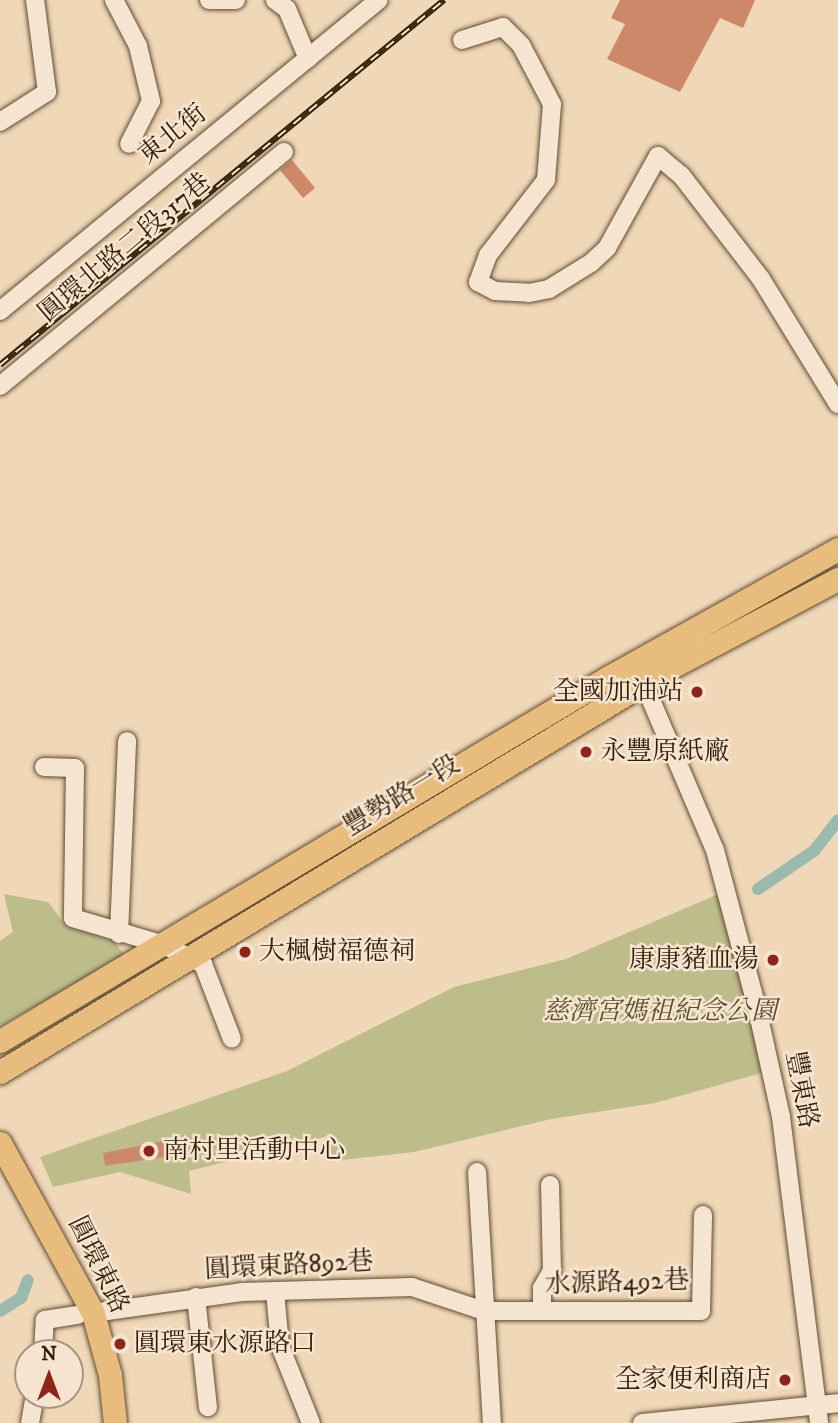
<!DOCTYPE html>
<meta charset="utf-8">
<style>
body{margin:0}
#map{position:relative;width:838px;height:1423px;overflow:hidden;background:#efd7b7;font-family:"IM FELL DW Pica","Noto Serif TC",serif}
div>[style]{position:absolute}
.green>*{inset:0;background:#bdbd8c}
.canal>*{height:12px;margin:-6px;padding:0 6px;transform-origin:6px;border-radius:6px;background:#9abaae}
.building>*{inset:0;background:#cc8868}
.roads{filter:drop-shadow(0 0 2px #604c32) drop-shadow(0 0 2px #604c32)}
.minor>*{height:18px;margin:-9px;padding:0 9px;transform-origin:9px;border-radius:9px;background:#f5e5d0}
.major>*{height:23px;margin:-11.5px;padding:0 11.5px;transform-origin:11.5px;border-radius:11.5px;background:#e8bc7c}
.rail>*{height:6px;margin-top:-3px;transform-origin:0;background:repeating-linear-gradient(90deg,#f5e5d0 0 10px,#301e06 0 20px);box-sizing:border-box;border-block:2px solid #301e06}
.dots>*{width:19px;height:19px;translate:-50% -50%;box-sizing:border-box;border:4px solid #f5e5d0;border-radius:50%}
span{translate:-50% -50%;white-space:nowrap;text-align:center;line-height:1.15;-webkit-text-stroke:5px #f5e5d0;paint-order:stroke}
.street-label{font-size:26px;color:#301e06}
.poi-label{font-size:26px;color:#301e06}
.right{translate:-100% -50%;text-align:right}
.left{translate:0 -50%;text-align:left}
.park-label{font-size:26px;color:#5a4e2e;font-style:italic}
.north{position:absolute;left:14px;top:1339px;width:70px;height:70px;box-sizing:border-box;background:#f5e5d0;border:2px solid #a6957f;border-radius:50%;rotate:0deg;font-size:19px;font-weight:700;line-height:28px;text-align:center;color:#301e06}
.north::after{content:'';display:block;margin:auto;width:24px;height:32px;background:#8f2418;clip-path:polygon(50% 0,100% 100%,50% 72%,0 100%)}
</style>
<div id="map">
<div class="green">
<i style="clip-path:polygon(721px 893px,765px 1072px,655px 1103px,551px 1119px,414px 1152px,333px 1161px,328px 1136px,189px 1171px,191px 1194px,120px 1172px,53px 1187px,40px 1157px,287px 1071px,454px 987px,566px 959px)"></i>
<i style="clip-path:polygon(4px 894px,48px 902px,66px 926px,113px 941px,126px 956px,0 1026px,0 941px,13px 932px)"></i>
</div>
<div class="canal">
<i style="left:758px;top:889px;width:68px;rotate:-34.2deg"></i>
<i style="left:814px;top:851px;width:39px;rotate:-52deg"></i>
<i style="left:0;top:1311px;width:25px;rotate:-32deg"></i>
<i style="left:21px;top:1298px;width:19px;rotate:-69deg"></i>
</div>
<div class="building">
<i style="clip-path:polygon(620px 0,755px 0,743px 28px,720px 18px,680px 92px,607px 59px,625px 24px,611px 18px)"></i>
<i style="clip-path:polygon(292px 160px,315px 188px,303px 198px,280px 170px)"></i>
<i style="clip-path:polygon(179px 1138px,182px 1154px,105px 1166px,103px 1153px)"></i>
</div>
<div class="roads">
<div class="minor">
<i style="left:114px;top:0;width:52px;rotate:62.4deg"></i>
<i style="left:138px;top:46px;width:57px;rotate:76.7deg"></i>
<i style="left:151px;top:101px;width:48px;rotate:117.1deg"></i>
<i style="left:209px;top:0;width:27px"></i>
<i style="left:275px;top:0;width:15px;rotate:37deg"></i>
<i style="left:287px;top:9px;width:54px;rotate:67.2deg"></i>
<i style="left:462px;top:40px;width:43px;rotate:-17.6deg"></i>
<i style="left:503px;top:27px;width:25px;rotate:45deg"></i>
<i style="left:521px;top:45px;width:67px;rotate:62.3deg"></i>
<i style="left:552px;top:104px;width:76px;rotate:94.5deg"></i>
<i style="left:546px;top:180px;width:95px;rotate:127.7deg"></i>
<i style="left:488px;top:255px;width:29px;rotate:110deg"></i>
<i style="left:478px;top:282px;width:19px;rotate:28deg"></i>
<i style="left:495px;top:291px;width:34px;rotate:3deg"></i>
<i style="left:529px;top:293px;width:20px;rotate:-11deg"></i>
<i style="left:549px;top:289px;width:49px;rotate:-31.8deg"></i>
<i style="left:591px;top:263px;width:22px;rotate:-43deg"></i>
<i style="left:607px;top:248px;width:105px;rotate:-61deg"></i>
<i style="left:658px;top:156px;width:30px;rotate:40deg"></i>
<i style="left:681px;top:175px;width:131px;rotate:52.4deg"></i>
<i style="left:761px;top:279px;width:147px;rotate:58.4deg"></i>
<i style="left:0;top:122px;width:56px;rotate:-32.6deg"></i>
<i style="left:47px;top:92px;width:93px;rotate:-97.4deg"></i>
<i style="left:0;top:311px;width:490px;rotate:-39.4deg"></i>
<i style="left:0;top:386px;width:368px;rotate:-39.5deg"></i>
<i style="left:639px;top:672px;width:194px;rotate:66.9deg"></i>
<i style="left:715px;top:850px;width:159px;rotate:75.1deg"></i>
<i style="left:756px;top:1004px;width:116px;rotate:77.5deg"></i>
<i style="left:781px;top:1117px;width:308px;rotate:82.9deg"></i>
<i style="left:44px;top:767px;width:31px;rotate:2deg"></i>
<i style="left:75px;top:768px;width:150px;rotate:90.8deg"></i>
<i style="left:73px;top:918px;width:92px;rotate:16.5deg"></i>
<i style="left:161px;top:944px;width:47px;rotate:25.5deg"></i>
<i style="left:203px;top:964px;width:80px;rotate:68.9deg"></i>
<i style="left:119px;top:934px;width:193px;rotate:-87.6deg"></i>
<i style="left:477px;top:1172px;width:251px;rotate:86.6deg"></i>
<i style="left:275px;top:1291px;width:55px;rotate:84.8deg"></i>
<i style="left:280px;top:1346px;width:83px;rotate:68.1deg"></i>
<i style="left:196px;top:1297px;width:111px;rotate:83.8deg"></i>
<i style="left:542px;top:1311px;width:23px;rotate:-90deg"></i>
<i style="left:542px;top:1288px;width:20px;rotate:-60deg"></i>
<i style="left:552px;top:1271px;width:86px;rotate:-91.3deg"></i>
<i style="left:93px;top:1313px;width:150px;rotate:-8deg"></i>
<i style="left:242px;top:1292px;width:170px;rotate:-1.7deg"></i>
<i style="left:412px;top:1287px;width:76px;rotate:18.4deg"></i>
<i style="left:484px;top:1311px;width:217px"></i>
<i style="left:701px;top:1311px;width:96px;rotate:-88.8deg"></i>
<i style="left:43px;top:1353px;width:33px;rotate:-87deg"></i>
<i style="left:45px;top:1320px;width:33px;rotate:-9deg"></i>
<i style="left:30px;top:1423px;width:28px;rotate:-80deg"></i>
<i style="left:642px;top:1423px;width:197px;rotate:-5.8deg"></i>
</div>
<div class="major">
<i style="left:0;top:1041px;width:709px;rotate:-30.87deg"></i>
<i style="left:609px;top:677px;width:262px;rotate:-29.2deg"></i>
<i style="left:0;top:1072px;width:776px;rotate:-31.13deg"></i>
<i style="left:664px;top:671px;width:197px;rotate:-27.9deg"></i>
<i style="left:0;top:1143px;width:194px;rotate:61.3deg"></i>
<i style="left:93px;top:1313px;width:64px;rotate:74.7deg"></i>
<i style="left:110px;top:1375px;width:48px;rotate:84.1deg"></i>
</div>
</div>
<div class="rail">
<i style="left:0;top:365px;width:575px;rotate:-39.42deg"></i>
</div>
<div class="dots">
<i style="left:697px;top:692px;background:#8f2418"></i>
<i style="left:586px;top:752px;background:#8f2418"></i>
<i style="left:245px;top:952px;background:#8f2418"></i>
<i style="left:773px;top:960px;background:#8f2418"></i>
<i style="left:149px;top:1151px;background:#8f2418"></i>
<i style="left:120px;top:1344px;background:#8f2418"></i>
<i style="left:785px;top:1380px;background:#8f2418"></i>
</div>
<div class="street-label">
<span style="left:173px;top:135px;rotate:-39deg">東北街</span>
<span style="left:125px;top:248px;rotate:-40deg">圓環北路二段317巷</span>
<span style="left:402px;top:796px;rotate:-31deg">豐勢路一段</span>
<span style="left:801px;top:1090px;rotate:79deg">豐東路</span>
<span style="left:98px;top:1265px;rotate:64deg">圓環東路</span>
<span style="left:289px;top:1266px;rotate:-3deg">圓環東路892巷</span>
<span style="left:617px;top:1283px;rotate:-2deg">水源路492巷</span>
</div>
<div class="poi-label">
<span class="right" style="left:683px;top:692px">全國加油站</span>
<span class="left" style="left:600px;top:752px">永豐原紙廠</span>
<span class="left" style="left:259px;top:952px">大楓樹福德祠</span>
<span class="right" style="left:759px;top:960px">康康豬血湯</span>
<span class="left" style="left:163px;top:1151px">南村里活動中心</span>
<span class="left" style="left:134px;top:1344px">圓環東水源路口</span>
<span class="right" style="left:771px;top:1380px">全家便利商店</span>
</div>
<div class="park-label">
<span style="left:660px;top:1012px">慈濟宮媽祖紀念公園</span>
</div>
<div class="north">N</div>
</div>
